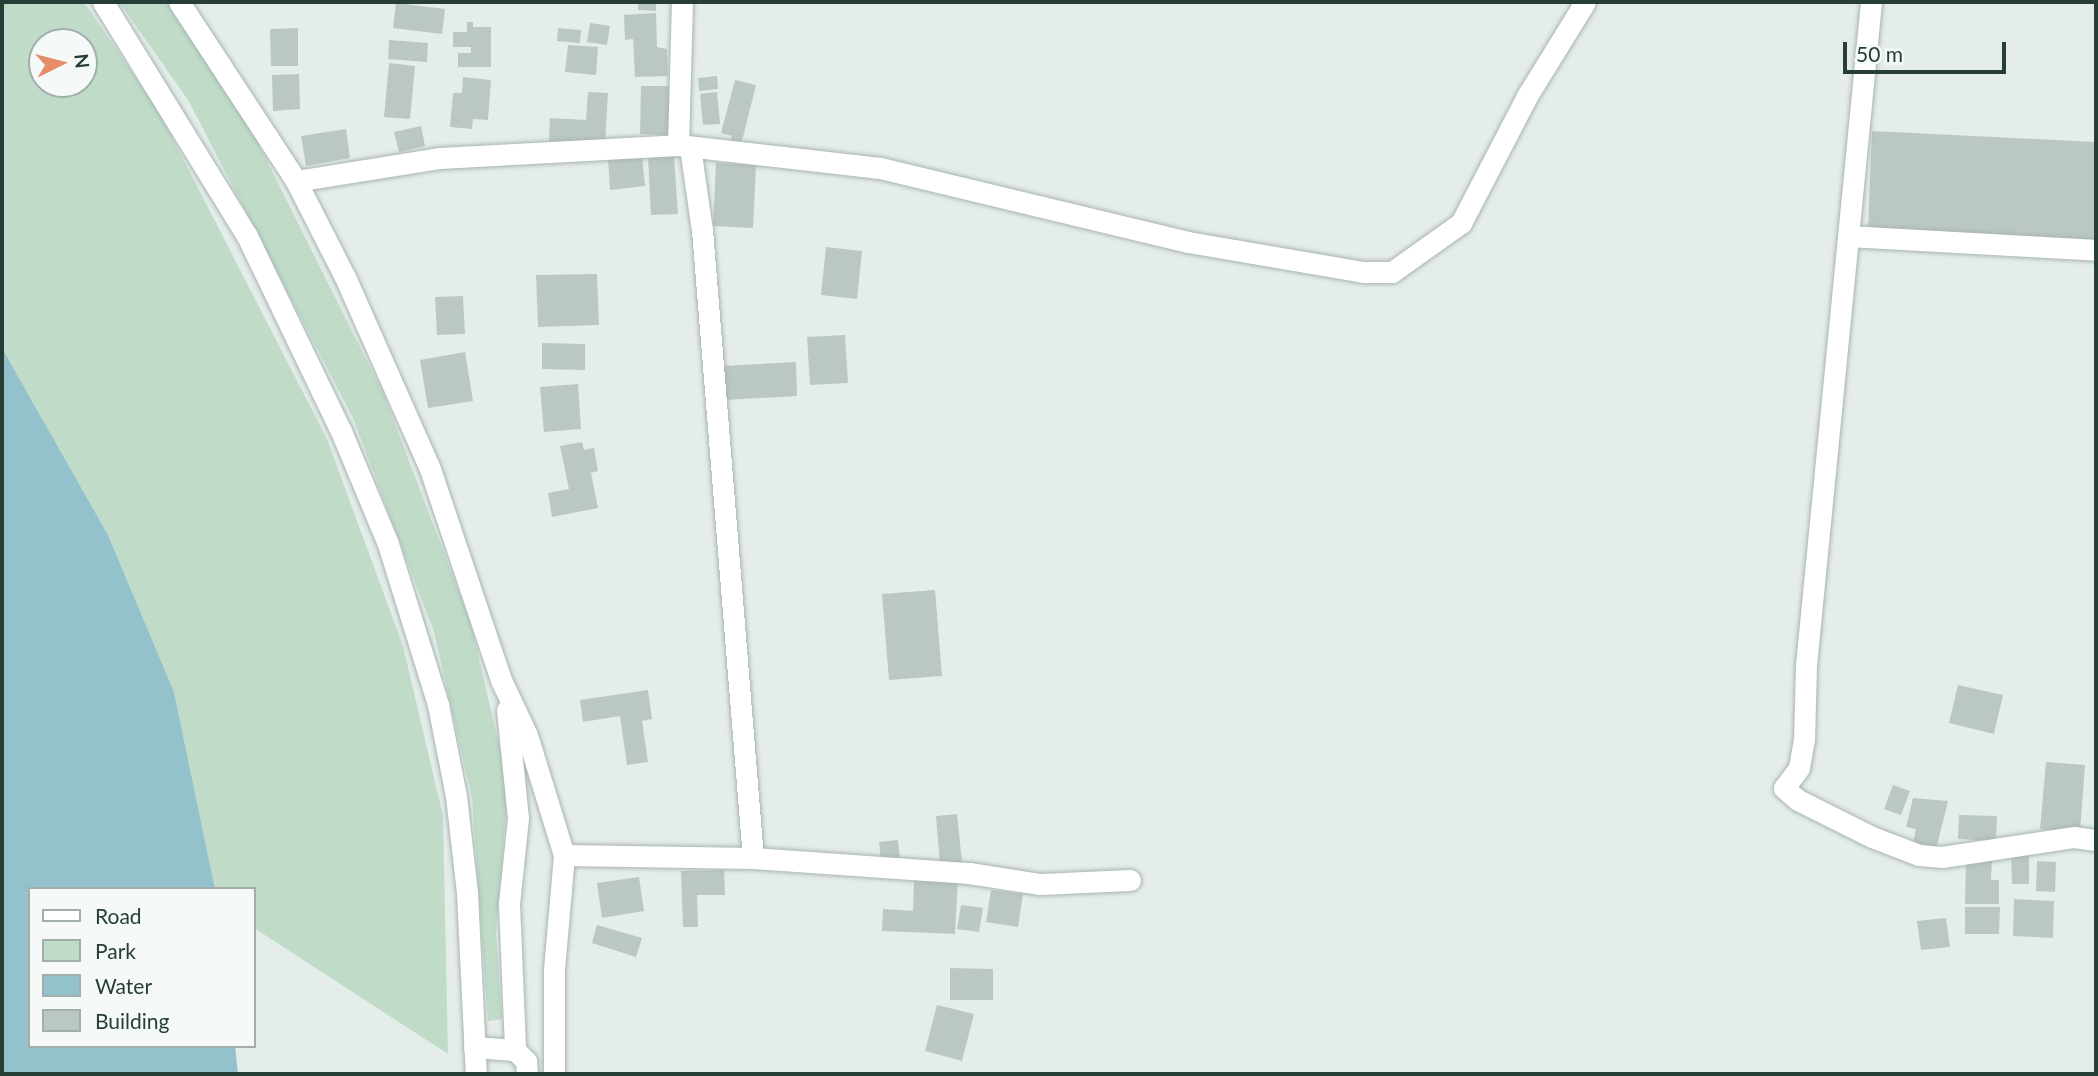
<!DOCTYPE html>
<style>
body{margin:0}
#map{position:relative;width:2098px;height:1076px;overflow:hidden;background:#e5edea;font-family:Lato,sans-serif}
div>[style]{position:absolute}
.green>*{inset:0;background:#c0dcc9}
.water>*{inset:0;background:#93c1cc}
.building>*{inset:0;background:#bbc7c3}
.roads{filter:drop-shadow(0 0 2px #a8b5b1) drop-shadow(0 0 2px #a8b5b1)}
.minor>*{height:21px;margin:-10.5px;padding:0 10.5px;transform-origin:10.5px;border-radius:10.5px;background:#fff}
span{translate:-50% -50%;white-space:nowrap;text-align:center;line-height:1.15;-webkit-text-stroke:5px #f5faf8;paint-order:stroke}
.frame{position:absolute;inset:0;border:4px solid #263d38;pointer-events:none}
.legend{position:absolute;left:28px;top:887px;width:228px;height:161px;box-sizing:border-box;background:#f5faf8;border:2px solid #a2aeab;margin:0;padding:9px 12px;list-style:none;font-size:21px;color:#263d38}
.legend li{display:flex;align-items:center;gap:14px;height:35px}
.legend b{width:35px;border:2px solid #a2aeab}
.north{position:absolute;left:28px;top:28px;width:70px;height:70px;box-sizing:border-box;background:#f5faf8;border:2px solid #a2aeab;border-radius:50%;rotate:84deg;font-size:19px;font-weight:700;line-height:28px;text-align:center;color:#263d38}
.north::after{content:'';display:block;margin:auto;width:24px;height:32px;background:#e58d6b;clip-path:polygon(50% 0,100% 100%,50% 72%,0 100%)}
.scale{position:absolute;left:1843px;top:42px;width:163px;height:32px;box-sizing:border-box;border:4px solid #263d38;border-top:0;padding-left:9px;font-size:21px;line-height:24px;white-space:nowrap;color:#263d38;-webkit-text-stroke:5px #f5faf8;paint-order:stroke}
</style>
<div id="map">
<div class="green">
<i style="clip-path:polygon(evenodd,2px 2px,84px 2px,159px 112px,327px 439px,403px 646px,443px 816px,448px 1054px,254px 928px,254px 889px,215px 889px,174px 692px,108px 535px,2px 348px,2px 2px,42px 42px,84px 42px,84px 84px,42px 84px,42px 42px)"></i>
<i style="clip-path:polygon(119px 2px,172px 2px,228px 83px,384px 395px,471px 624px,508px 784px,496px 933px,502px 1019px,488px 1021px,472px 798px,434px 632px,353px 418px,188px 100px)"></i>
</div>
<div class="water">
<i style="clip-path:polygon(2px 348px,108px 535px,174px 692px,215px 889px,30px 889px,30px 1046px,235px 1046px,238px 1074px,2px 1074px)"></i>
</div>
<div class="building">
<i style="clip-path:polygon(638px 2px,656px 2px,656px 11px,638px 10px)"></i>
<i style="clip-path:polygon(396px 3px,445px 9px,442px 34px,393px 28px)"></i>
<i style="clip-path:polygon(656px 13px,657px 47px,667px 49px,668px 76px,635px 77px,633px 39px,625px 40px,624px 15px)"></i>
<i style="clip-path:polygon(467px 22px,473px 22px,473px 27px,491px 27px,491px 67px,458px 67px,458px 53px,471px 53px,471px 47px,453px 47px,453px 32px,467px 32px)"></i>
<i style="clip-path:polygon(590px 23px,610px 26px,607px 45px,587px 42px)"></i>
<i style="clip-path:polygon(298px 28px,298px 66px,271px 66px,270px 29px)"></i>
<i style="clip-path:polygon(558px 28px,581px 30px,580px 43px,557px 41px)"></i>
<i style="clip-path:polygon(389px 40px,428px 43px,427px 62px,388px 59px)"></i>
<i style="clip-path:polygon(568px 45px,598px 47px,596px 75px,565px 72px)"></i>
<i style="clip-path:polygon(389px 63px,415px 66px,410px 119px,384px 117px)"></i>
<i style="clip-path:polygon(299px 74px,300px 109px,273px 111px,272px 75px)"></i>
<i style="clip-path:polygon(717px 76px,718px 89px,699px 91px,698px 78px)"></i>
<i style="clip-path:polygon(463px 77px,491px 80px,488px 120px,473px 119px,472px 129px,450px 127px,453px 93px,462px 93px)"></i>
<i style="clip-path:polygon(735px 80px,756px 85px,742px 141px,730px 143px,732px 136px,721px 133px)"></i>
<i style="clip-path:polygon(641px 86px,670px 86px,669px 135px,640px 134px)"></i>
<i style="clip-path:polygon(588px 92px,608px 93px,605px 144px,549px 141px,550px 118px,586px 120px)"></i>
<i style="clip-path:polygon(717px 92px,720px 124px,703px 125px,700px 94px)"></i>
<i style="clip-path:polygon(421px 126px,425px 146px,399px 152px,394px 132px)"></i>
<i style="clip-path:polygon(346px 129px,350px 158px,306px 166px,301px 136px)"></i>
<i style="clip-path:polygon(1872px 131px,2096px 142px,2096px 240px,1868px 229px)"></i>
<i style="clip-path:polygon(642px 156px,645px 186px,610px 190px,608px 159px)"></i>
<i style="clip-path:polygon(674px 156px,678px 214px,651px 215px,648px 157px)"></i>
<i style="clip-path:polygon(716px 163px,756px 165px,753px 228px,713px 226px)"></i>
<i style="clip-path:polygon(826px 247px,862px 251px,857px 299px,821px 295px)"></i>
<i style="clip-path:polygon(597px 274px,599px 325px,538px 327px,536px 275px)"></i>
<i style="clip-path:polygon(463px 296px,465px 334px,437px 335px,435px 297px)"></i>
<i style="clip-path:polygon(845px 335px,848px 383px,810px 385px,807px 337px)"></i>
<i style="clip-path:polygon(542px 343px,585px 344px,585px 370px,542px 369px)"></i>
<i style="clip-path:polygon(465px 352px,473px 401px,428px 408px,420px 360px)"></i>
<i style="clip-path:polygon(796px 362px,797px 396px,725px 400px,723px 366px)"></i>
<i style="clip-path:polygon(578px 384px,581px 429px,544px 432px,540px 387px)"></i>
<i style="clip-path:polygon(582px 442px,584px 450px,594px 448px,598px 471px,591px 473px,598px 508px,552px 517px,548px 493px,569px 489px,560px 446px)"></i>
<i style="clip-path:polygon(935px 590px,942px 676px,889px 680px,882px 594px)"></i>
<i style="clip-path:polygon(1958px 685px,2003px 695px,1994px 734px,1949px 723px)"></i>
<i style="clip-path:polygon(648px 690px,652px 719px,642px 721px,648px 762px,627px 765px,620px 716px,583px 722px,580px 700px)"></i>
<i style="clip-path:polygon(2046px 762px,2085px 765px,2080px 832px,2040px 829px)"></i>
<i style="clip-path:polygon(1893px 785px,1910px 791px,1901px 815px,1884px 809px)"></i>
<i style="clip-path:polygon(1913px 798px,1948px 801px,1935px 854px,1912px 848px,1916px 829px,1906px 827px)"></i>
<i style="clip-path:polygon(957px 814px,962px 862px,940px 864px,936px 816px)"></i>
<i style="clip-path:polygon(1959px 815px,1997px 816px,1996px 841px,1958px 839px)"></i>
<i style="clip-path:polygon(898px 840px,900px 859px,881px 862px,879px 842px)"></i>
<i style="clip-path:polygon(2011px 852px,2029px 852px,2029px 884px,2012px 884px)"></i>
<i style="clip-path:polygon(1966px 861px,1992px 861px,1991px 880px,1999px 880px,1999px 904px,1965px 904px)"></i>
<i style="clip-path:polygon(2037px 861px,2056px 862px,2055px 892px,2036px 891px)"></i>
<i style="clip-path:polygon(724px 870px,725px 895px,697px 895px,698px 927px,683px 927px,681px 871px)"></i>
<i style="clip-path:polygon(914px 875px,958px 877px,955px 934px,882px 931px,883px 909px,913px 911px)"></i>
<i style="clip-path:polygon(639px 877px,644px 911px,602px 918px,597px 883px)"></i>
<i style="clip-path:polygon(991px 890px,1023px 894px,1018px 927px,986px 922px)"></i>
<i style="clip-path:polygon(2014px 899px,2054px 901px,2053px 938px,2013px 936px)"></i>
<i style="clip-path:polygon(961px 905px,983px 908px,979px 932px,957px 929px)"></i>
<i style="clip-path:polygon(1965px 907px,2000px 907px,1999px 934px,1965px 934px)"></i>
<i style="clip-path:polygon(1946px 918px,1950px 947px,1921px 950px,1917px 921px)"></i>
<i style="clip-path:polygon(597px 925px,642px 938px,636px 957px,592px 943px)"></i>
<i style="clip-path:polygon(950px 968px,993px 969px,993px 1000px,950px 1000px)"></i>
<i style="clip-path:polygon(937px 1005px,974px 1014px,962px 1061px,925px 1051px)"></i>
</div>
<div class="roads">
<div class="minor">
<i style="left:103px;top:2px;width:275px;rotate:58.4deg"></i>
<i style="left:247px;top:236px;width:216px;rotate:64.3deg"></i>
<i style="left:341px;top:431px;width:122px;rotate:67.4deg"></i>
<i style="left:388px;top:544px;width:169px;rotate:72.7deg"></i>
<i style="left:438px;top:705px;width:93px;rotate:78.8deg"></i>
<i style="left:456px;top:796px;width:98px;rotate:83.5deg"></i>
<i style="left:467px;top:893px;width:181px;rotate:87.2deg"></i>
<i style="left:179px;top:2px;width:214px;rotate:56.8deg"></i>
<i style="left:296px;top:181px;width:108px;rotate:63deg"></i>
<i style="left:345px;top:277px;width:210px;rotate:66.1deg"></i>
<i style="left:430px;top:469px;width:223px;rotate:71.4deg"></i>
<i style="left:501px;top:680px;width:61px;rotate:64.7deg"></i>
<i style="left:527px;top:735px;width:126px;rotate:72.9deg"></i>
<i style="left:564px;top:855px;width:115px;rotate:95deg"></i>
<i style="left:554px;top:970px;width:104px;rotate:90deg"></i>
<i style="left:1871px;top:2px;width:666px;rotate:95.6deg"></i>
<i style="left:1806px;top:665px;width:74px;rotate:91.5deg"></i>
<i style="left:1804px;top:739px;width:29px;rotate:100deg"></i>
<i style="left:1799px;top:768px;width:25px;rotate:127deg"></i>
<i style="left:1784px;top:788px;width:18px;rotate:41deg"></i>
<i style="left:1798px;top:800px;width:83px;rotate:26.6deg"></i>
<i style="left:1872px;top:837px;width:50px;rotate:21deg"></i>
<i style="left:1919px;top:855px;width:23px;rotate:5deg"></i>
<i style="left:1942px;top:857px;width:134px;rotate:-8.6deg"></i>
<i style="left:2074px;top:837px;width:22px;rotate:8deg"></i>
<i style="left:678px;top:145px;width:143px;rotate:-88.4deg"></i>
<i style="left:690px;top:147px;width:84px;rotate:81.8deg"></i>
<i style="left:702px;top:230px;width:630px;rotate:85.36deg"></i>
<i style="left:296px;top:181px;width:146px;rotate:-9.1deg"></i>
<i style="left:440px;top:158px;width:238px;rotate:-3.1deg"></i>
<i style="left:678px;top:145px;width:203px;rotate:6.5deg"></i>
<i style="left:880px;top:168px;width:317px;rotate:13.5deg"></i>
<i style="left:1188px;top:242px;width:178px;rotate:9.7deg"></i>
<i style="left:1363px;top:272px;width:29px"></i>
<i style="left:1392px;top:272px;width:85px;rotate:-35.4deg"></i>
<i style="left:1461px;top:223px;width:143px;rotate:-62.5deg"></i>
<i style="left:1527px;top:96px;width:110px;rotate:-58.3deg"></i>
<i style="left:1849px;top:236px;width:247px;rotate:3.2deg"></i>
<i style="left:507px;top:710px;width:109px;rotate:84.2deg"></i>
<i style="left:518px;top:818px;width:86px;rotate:96deg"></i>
<i style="left:509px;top:904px;width:146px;rotate:87.6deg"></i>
<i style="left:564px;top:855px;width:189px;rotate:0.9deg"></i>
<i style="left:753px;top:858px;width:217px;rotate:4deg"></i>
<i style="left:969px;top:873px;width:72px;rotate:8.8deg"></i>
<i style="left:1040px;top:884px;width:90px;rotate:-2.5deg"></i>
<i style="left:474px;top:1047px;width:41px;rotate:4.2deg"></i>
<i style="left:515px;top:1050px;width:16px;rotate:45deg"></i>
<i style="left:526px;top:1061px;width:13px;rotate:86deg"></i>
</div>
</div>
<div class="frame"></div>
<ul class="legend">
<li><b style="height:9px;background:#fff"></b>Road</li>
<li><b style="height:19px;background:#c0dcc9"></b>Park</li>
<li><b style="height:19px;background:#93c1cc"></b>Water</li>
<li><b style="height:19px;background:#bbc7c3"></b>Building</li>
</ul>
<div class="north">N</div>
<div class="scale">50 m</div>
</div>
